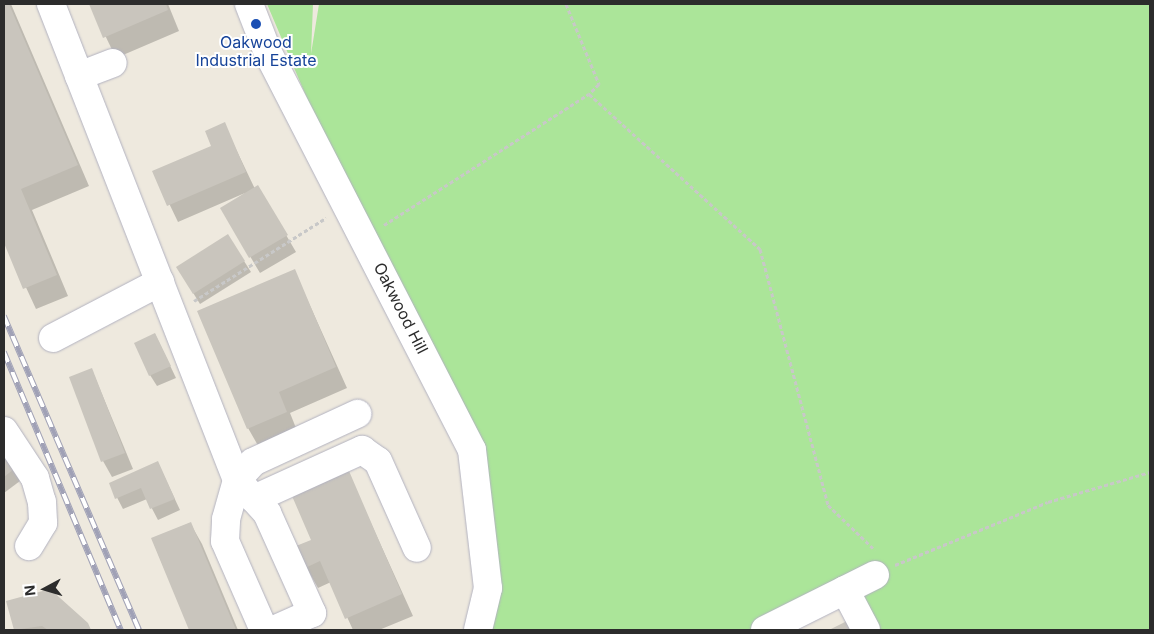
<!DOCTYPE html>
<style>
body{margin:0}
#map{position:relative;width:1154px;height:634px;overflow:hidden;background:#eee9de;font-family:Inter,sans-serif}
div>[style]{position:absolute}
.green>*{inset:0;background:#abe599}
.shadow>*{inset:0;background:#0003}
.building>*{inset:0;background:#c9c5bd}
.path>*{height:3px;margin-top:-1.5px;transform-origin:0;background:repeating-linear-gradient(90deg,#c8c8c8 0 4px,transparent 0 6.5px)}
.roads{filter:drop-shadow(0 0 1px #b2b2c0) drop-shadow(0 0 1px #b2b2c0)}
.minor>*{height:28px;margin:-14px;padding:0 14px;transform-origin:14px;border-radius:14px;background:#fff}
.rail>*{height:5.5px;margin-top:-2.75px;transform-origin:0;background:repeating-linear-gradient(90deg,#fff 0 11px,#a0a1b6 0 22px);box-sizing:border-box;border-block:1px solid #a0a1b6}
.dots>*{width:14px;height:14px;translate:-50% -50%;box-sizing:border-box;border:2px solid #fff;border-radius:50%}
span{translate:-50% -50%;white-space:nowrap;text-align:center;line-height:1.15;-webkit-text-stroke:4px #fff;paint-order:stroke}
.transit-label{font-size:16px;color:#164399}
.street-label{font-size:16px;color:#2c2c2c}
.frame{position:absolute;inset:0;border:5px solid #2c2c2c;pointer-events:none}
.north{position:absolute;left:20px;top:564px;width:50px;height:50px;-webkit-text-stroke:4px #fff;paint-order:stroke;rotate:264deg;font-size:14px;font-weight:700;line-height:20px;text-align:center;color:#2c2c2c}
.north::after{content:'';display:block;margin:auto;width:18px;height:22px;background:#2c2c2c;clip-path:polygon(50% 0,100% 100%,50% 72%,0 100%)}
</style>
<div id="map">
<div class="green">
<i style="clip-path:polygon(267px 4px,313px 4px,311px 54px,319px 4px,1150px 4px,1150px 630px,875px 630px,845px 590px,765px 630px,478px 630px,472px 450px,370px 247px)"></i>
</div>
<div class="shadow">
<i style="clip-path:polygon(4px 4px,11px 4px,89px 186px,32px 210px,68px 296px,36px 309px,4px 240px)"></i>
<i style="clip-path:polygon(90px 4px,168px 4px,179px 31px,116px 58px)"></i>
<i style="clip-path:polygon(224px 124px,255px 189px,258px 187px,296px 252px,260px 273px,222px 209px,245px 193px,178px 222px,154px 172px,213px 146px)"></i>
<i style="clip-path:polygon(244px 261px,251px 272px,200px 304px,184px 278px)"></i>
<i style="clip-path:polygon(294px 270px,347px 388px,290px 413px,298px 433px,260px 449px,248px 428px)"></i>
<i style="clip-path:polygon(155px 334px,176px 378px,157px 386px,150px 375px)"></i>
<i style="clip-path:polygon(92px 370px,133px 469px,112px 477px,103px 461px)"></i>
<i style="clip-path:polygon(4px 457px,20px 481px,4px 493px)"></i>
<i style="clip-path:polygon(158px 463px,180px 510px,158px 520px,147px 499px,123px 509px,110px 484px)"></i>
<i style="clip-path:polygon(345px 466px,413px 616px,379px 630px,353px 630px,331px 582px,318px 588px,306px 567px)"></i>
<i style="clip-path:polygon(190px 523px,202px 544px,238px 630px,190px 630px,152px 539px)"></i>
<i style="clip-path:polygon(8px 602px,87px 624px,91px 630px,15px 630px)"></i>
</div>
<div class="building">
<i style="clip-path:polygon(4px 4px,9px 4px,78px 165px,21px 189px,57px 275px,23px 289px,4px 243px)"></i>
<i style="clip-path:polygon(89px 4px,166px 4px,168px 10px,103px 38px)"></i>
<i style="clip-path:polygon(225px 122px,246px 172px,167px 206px,152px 171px,211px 146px,205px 131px)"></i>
<i style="clip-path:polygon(258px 185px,288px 235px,249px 258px,220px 208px)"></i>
<i style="clip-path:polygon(228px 234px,245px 261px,193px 294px,176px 267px)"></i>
<i style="clip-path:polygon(295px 269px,336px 367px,279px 392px,287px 412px,247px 429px,197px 311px)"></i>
<i style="clip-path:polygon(155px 333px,171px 366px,149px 376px,134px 343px)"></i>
<i style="clip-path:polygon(92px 368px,125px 453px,101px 462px,69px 377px)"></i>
<i style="clip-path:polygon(4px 455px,14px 469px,4px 477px)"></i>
<i style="clip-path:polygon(158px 461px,175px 499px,150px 509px,141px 488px,115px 499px,109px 483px)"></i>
<i style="clip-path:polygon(346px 464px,402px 594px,345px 619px,320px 561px,305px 568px,296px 546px,311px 540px,289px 489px)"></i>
<i style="clip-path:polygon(191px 522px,236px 630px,189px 630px,151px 538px)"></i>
<i style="clip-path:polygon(50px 589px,88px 623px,91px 630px,48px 630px,42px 626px,14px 630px,6px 601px)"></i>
<i style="clip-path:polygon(847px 621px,852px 630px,829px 630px)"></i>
</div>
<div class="path">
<i style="left:566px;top:4px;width:87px;rotate:67.6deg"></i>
<i style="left:599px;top:84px;width:14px;rotate:135deg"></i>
<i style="left:384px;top:225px;width:243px;rotate:-32.6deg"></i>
<i style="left:589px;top:94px;width:231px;rotate:42.2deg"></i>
<i style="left:760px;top:249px;width:265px;rotate:75.1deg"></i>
<i style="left:828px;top:505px;width:65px;rotate:43.8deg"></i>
<i style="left:194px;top:301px;width:156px;rotate:-32.2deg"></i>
<i style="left:895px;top:565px;width:165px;rotate:-22.4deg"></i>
<i style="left:1048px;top:502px;width:106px;rotate:-16.4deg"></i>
</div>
<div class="roads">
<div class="minor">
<i style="left:51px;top:4px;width:511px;rotate:68.66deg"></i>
<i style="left:237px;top:480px;width:45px;rotate:47.7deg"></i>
<i style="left:267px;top:513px;width:110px;rotate:65.8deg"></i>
<i style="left:312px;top:613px;width:42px;rotate:155.9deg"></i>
<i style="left:249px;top:4px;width:53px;rotate:68.8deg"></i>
<i style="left:268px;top:53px;width:446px;rotate:62.8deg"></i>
<i style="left:472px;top:450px;width:139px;rotate:83.4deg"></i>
<i style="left:488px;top:588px;width:43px;rotate:103.4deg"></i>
<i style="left:79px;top:76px;width:36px;rotate:-21deg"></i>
<i style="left:53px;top:338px;width:121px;rotate:-27.6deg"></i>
<i style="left:4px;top:431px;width:56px;rotate:56.6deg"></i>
<i style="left:35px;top:478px;width:25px;rotate:74deg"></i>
<i style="left:42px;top:502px;width:21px;rotate:87deg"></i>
<i style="left:43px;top:523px;width:27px;rotate:121deg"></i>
<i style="left:254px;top:499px;width:119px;rotate:-24.4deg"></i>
<i style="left:362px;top:450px;width:19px;rotate:35deg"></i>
<i style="left:378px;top:461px;width:95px;rotate:65.9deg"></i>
<i style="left:845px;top:590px;width:45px;rotate:62.3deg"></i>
<i style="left:264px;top:630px;width:97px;rotate:-113.7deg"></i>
<i style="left:225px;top:541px;width:22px;rotate:-87deg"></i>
<i style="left:226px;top:519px;width:41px;rotate:-74.2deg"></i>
<i style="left:237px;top:480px;width:24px;rotate:-48deg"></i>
<i style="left:253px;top:462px;width:115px;rotate:-24.8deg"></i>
<i style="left:765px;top:630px;width:123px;rotate:-26.6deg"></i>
</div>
</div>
<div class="rail">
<i style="left:4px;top:316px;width:342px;rotate:66.7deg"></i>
<i style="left:4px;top:352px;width:302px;rotate:67.2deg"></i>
</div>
<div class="dots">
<i style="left:256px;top:24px;background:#1a4fb4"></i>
</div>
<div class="transit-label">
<span style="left:256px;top:51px">Oakwood<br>Industrial Estate</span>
</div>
<div class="street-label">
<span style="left:401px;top:308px;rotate:63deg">Oakwood Hill</span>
</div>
<div class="frame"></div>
<div class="north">N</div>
</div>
